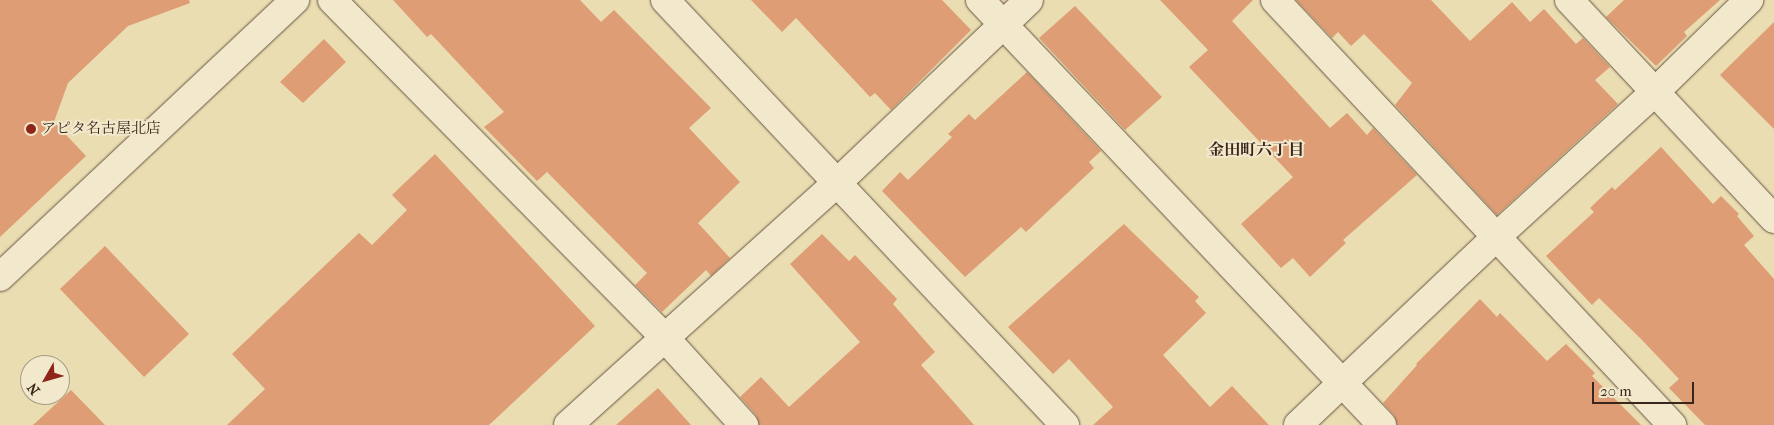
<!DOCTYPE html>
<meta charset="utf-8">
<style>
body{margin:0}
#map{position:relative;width:1774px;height:425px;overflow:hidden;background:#ebddb2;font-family:"IM FELL French Canon","Noto Serif JP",serif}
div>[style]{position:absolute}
.building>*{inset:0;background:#de9d74}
.roads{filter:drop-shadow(0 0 1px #675442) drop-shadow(0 0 1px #675442)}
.minor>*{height:28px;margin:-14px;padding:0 14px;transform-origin:14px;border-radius:14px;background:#f2e9cd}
.tertiary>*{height:28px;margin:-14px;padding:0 14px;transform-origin:14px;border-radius:14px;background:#f2e9cd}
.dots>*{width:14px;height:14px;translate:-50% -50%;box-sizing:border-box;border:2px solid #f2e9cd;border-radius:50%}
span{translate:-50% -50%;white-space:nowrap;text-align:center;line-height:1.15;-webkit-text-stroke:4px #f2e9cd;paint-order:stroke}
.poi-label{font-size:15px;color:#3b261c}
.left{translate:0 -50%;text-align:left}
.neighbourhood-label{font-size:16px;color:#3b261c;font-weight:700}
.north{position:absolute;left:20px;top:355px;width:50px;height:50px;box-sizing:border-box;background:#f2e9cd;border:1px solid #a99b86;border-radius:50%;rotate:232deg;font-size:14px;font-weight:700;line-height:20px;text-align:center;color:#3b261c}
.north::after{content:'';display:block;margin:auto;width:18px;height:22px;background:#8f2418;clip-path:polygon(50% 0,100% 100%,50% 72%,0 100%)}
.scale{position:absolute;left:1592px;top:382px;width:102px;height:22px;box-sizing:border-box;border:2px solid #3b261c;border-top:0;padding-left:6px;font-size:15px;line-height:18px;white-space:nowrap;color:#3b261c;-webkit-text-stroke:4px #f2e9cd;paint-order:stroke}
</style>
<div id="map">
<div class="building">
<i style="clip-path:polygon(0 0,189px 0,190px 3px,128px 26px,68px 83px,54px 122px,86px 156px,0 237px)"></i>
<i style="clip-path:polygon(393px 0,580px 0,601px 22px,614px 10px,711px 108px,689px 128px,740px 182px,698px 223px,730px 258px,711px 276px,706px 270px,662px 312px,635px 285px,647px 273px,547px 172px,537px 181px,484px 127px,504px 112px,431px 34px,427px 37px)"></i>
<i style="clip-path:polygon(751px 0,942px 0,971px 30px,891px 110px,875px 93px,870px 97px,796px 18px,782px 32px)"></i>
<i style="clip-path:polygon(1160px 0,1253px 0,1232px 21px,1330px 128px,1347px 113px,1367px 135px,1373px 128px,1417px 175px,1343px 240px,1346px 243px,1310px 277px,1293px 258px,1281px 268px,1241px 224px,1293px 177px,1189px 67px,1208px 50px)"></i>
<i style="clip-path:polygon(1296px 0,1431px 0,1470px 41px,1512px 2px,1530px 22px,1544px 9px,1576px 44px,1583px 38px,1610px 67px,1595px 80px,1618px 104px,1497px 215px,1395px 105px,1412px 83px,1364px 34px,1351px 46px,1338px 32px,1332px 38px)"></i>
<i style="clip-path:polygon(1624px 0,1720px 0,1684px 32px,1687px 36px,1656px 66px,1606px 17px)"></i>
<i style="clip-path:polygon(1075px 6px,1162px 97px,1125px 130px,1039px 38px)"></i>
<i style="clip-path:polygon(1774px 22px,1774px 129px,1720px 75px)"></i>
<i style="clip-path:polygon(324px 39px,346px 62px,303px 103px,280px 82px)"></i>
<i style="clip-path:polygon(1027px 72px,1101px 151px,1089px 162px,1094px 168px,1026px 232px,1021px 227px,965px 277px,882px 191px,900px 172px,908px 180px,952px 137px,948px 134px,969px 114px,975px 120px)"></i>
<i style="clip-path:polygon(1661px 147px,1713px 204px,1721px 196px,1739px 214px,1737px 216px,1754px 236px,1744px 245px,1774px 279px,1774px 425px,1705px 425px,1669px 388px,1679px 379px,1642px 340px,1599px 298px,1592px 305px,1546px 256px,1594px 212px,1590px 208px,1612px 187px,1615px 190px)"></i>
<i style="clip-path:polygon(435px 154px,595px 326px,489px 425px,227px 425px,265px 389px,232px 354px,359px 233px,372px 245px,407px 210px,392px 195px)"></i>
<i style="clip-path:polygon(1124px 224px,1199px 297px,1195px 301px,1206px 313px,1163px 355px,1210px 407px,1232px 386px,1269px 425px,1093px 425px,1113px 407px,1069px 359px,1053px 374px,1008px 327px)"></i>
<i style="clip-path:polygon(822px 234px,849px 261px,855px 255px,897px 299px,893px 304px,935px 352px,921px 365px,974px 425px,759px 425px,756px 415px,740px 397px,761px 377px,789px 407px,860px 342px,790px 264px)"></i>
<i style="clip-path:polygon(105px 246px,189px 334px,144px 377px,60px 289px)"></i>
<i style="clip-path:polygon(1480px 299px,1497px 317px,1500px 313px,1547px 361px,1566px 344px,1595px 373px,1592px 376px,1641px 425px,1397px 425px,1394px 415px,1383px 403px,1417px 365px,1416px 364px)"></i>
<i style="clip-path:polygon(658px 388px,691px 425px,616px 425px)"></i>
<i style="clip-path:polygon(71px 390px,105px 425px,33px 425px)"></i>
</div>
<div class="roads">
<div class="minor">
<i style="left:332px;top:0;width:474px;rotate:45.4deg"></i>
<i style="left:665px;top:338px;width:118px;rotate:47.8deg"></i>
<i style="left:980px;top:0;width:585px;rotate:46.59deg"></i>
<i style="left:1275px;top:0;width:582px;rotate:46.95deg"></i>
<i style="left:1569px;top:0;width:300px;rotate:46.9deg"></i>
<i style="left:0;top:277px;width:405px;rotate:-43.2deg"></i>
<i style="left:568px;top:425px;width:362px;rotate:-42deg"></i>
<i style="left:837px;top:183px;width:265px;rotate:-43.6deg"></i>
<i style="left:1298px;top:425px;width:272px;rotate:-43.5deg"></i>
<i style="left:1495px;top:238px;width:217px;rotate:-42.4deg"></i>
<i style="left:1655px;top:92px;width:132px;rotate:-44.4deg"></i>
</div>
<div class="tertiary">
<i style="left:665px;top:0;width:584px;rotate:46.74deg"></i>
</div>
</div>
<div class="dots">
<i style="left:31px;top:129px;background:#8f2418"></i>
</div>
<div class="poi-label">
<span class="left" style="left:41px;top:129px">アピタ名古屋北店</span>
</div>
<div class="neighbourhood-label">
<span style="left:1256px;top:150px">金田町六丁目</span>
</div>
<div class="north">N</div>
<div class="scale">20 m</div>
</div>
